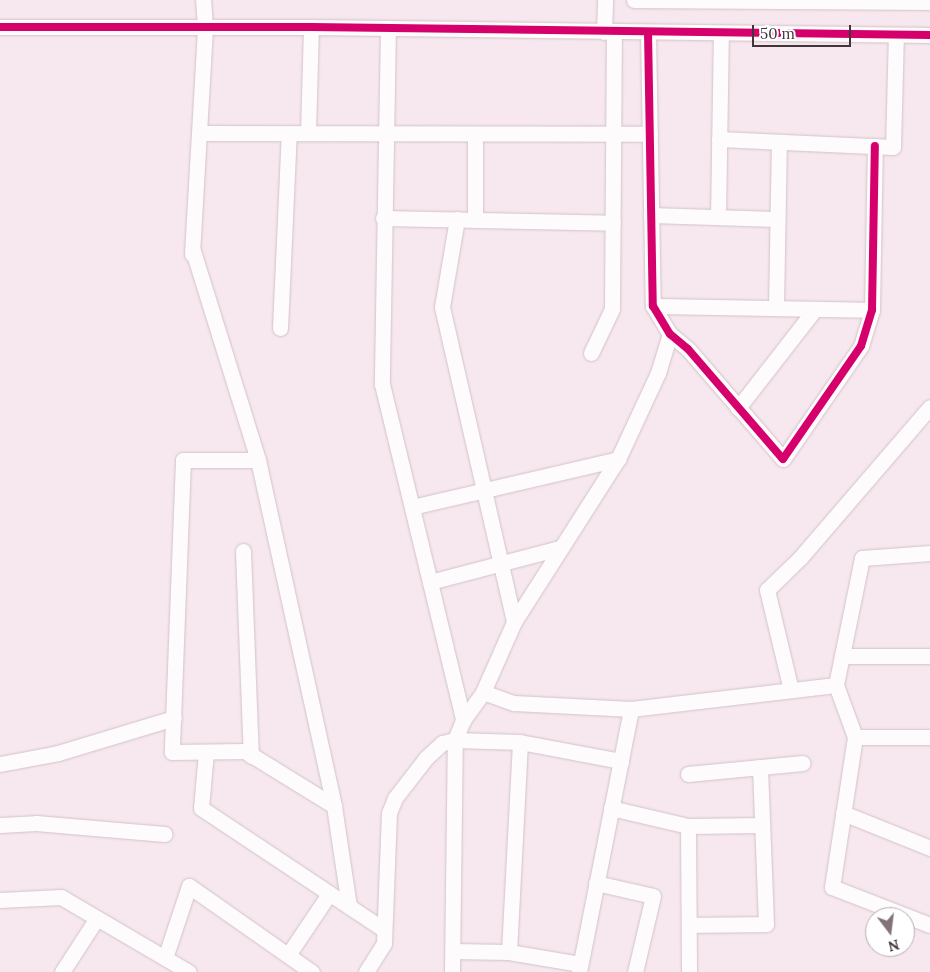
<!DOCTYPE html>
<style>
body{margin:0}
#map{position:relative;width:930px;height:972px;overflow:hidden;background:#f7e7ee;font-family:Lora,serif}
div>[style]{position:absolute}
.roads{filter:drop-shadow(0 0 1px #d1c3c9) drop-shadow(0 0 1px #d1c3c9)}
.minor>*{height:15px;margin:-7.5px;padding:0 7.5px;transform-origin:7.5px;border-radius:7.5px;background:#fefbfc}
.cycleway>*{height:8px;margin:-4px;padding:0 4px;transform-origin:4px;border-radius:4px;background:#d6006c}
span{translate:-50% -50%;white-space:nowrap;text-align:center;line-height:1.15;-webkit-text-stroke:5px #fff;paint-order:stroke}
.north{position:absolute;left:865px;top:907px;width:50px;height:50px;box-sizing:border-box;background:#fff;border:1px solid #b4aeb1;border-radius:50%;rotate:165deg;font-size:14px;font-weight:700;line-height:20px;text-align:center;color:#43343b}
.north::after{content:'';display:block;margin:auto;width:18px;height:22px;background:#82737a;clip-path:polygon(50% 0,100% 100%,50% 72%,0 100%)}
.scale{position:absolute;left:752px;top:25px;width:99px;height:22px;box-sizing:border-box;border:2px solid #43343b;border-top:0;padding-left:6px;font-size:15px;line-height:18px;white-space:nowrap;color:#43343b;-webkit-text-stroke:4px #fff;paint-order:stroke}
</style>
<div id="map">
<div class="roads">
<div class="minor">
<i style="left:634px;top:0;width:296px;rotate:0.4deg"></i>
<i style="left:0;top:27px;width:311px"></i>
<i style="left:311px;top:27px;width:619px;rotate:0.74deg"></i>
<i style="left:388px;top:28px;width:356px;rotate:91deg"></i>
<i style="left:382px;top:384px;width:346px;rotate:76.4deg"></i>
<i style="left:604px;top:32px;width:32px;rotate:-88deg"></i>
<i style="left:648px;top:32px;width:274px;rotate:89deg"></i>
<i style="left:653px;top:306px;width:33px;rotate:59deg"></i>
<i style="left:670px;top:334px;width:23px;rotate:40deg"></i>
<i style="left:688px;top:349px;width:145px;rotate:49.2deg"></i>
<i style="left:783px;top:459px;width:137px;rotate:-55.4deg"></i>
<i style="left:861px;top:346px;width:38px;rotate:-73deg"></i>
<i style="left:872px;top:310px;width:164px;rotate:-89deg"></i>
<i style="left:199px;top:133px;width:451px;rotate:0.1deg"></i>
<i style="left:308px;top:133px;width:106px;rotate:-88.4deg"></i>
<i style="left:719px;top:139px;width:174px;rotate:2.6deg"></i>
<i style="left:893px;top:147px;width:112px;rotate:-88.5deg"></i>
<i style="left:651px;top:215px;width:125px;rotate:1.8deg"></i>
<i style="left:718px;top:217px;width:183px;rotate:-89.1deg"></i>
<i style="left:383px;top:218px;width:230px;rotate:1.2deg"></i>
<i style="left:457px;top:219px;width:89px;rotate:99.7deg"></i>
<i style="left:442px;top:307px;width:323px;rotate:77.1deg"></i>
<i style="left:475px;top:220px;width:86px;rotate:-90deg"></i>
<i style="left:193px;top:251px;width:219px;rotate:72.7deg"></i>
<i style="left:258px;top:460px;width:354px;rotate:77.6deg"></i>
<i style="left:334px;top:806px;width:101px;rotate:81.5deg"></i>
<i style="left:192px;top:254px;width:227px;rotate:-86.7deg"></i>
<i style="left:205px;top:27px;width:27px;rotate:-94deg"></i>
<i style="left:653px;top:306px;width:219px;rotate:1deg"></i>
<i style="left:776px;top:308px;width:166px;rotate:-89deg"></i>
<i style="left:280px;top:328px;width:195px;rotate:-87.4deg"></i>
<i style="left:591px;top:353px;width:49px;rotate:-64.5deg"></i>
<i style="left:612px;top:309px;width:277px;rotate:-89.6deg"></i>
<i style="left:738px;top:408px;width:125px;rotate:-52.1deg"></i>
<i style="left:258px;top:460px;width:75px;rotate:180deg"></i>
<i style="left:183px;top:460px;width:292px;rotate:92.2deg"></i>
<i style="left:172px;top:752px;width:73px;rotate:-0.8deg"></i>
<i style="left:245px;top:751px;width:105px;rotate:31.7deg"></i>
<i style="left:412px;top:507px;width:212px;rotate:-13.1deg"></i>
<i style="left:243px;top:551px;width:205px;rotate:87.8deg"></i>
<i style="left:930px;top:553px;width:68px;rotate:175.8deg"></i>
<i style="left:862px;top:558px;width:130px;rotate:101.6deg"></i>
<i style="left:836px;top:685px;width:55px;rotate:69.9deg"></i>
<i style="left:855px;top:737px;width:152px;rotate:98.7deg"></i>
<i style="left:832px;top:887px;width:105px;rotate:21.2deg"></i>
<i style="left:430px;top:582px;width:134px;rotate:-14.7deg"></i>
<i style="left:842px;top:656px;width:88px"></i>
<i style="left:791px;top:690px;width:103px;rotate:-103.5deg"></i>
<i style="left:767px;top:590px;width:46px;rotate:-44.1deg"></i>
<i style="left:800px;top:558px;width:199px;rotate:-49.3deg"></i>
<i style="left:483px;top:692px;width:33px;rotate:20deg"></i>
<i style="left:514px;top:703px;width:117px;rotate:2.9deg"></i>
<i style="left:631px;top:709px;width:206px;rotate:-6.7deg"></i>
<i style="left:855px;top:737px;width:75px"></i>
<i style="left:206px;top:752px;width:56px;rotate:95.1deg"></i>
<i style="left:201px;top:808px;width:219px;rotate:33.6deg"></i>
<i style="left:0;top:764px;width:59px;rotate:-10.7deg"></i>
<i style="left:58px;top:753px;width:121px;rotate:-16.8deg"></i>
<i style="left:688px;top:774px;width:115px;rotate:-5.5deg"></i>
<i style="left:611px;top:808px;width:79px;rotate:13.2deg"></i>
<i style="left:688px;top:826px;width:74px;rotate:-0.8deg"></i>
<i style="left:843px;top:813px;width:94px;rotate:21.9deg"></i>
<i style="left:0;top:825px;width:36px;rotate:-3deg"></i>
<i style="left:36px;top:823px;width:129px;rotate:4.9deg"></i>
<i style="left:688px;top:826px;width:146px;rotate:89.6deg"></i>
<i style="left:596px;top:883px;width:58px;rotate:12.8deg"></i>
<i style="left:653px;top:896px;width:78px;rotate:103.3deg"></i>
<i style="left:0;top:900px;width:61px;rotate:-2.8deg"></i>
<i style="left:61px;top:897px;width:148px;rotate:30.4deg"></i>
<i style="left:689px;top:925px;width:77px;rotate:-0.7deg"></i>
<i style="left:766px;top:924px;width:157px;rotate:-92.2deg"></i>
<i style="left:453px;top:951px;width:56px;rotate:1deg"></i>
<i style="left:509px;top:952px;width:72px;rotate:9.6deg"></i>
<i style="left:509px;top:952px;width:210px;rotate:-87deg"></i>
<i style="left:288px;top:955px;width:73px;rotate:-56.1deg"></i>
<i style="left:165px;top:958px;width:76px;rotate:-71.6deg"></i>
<i style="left:189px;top:886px;width:150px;rotate:35deg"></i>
<i style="left:62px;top:972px;width:64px;rotate:-57.1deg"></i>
<i style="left:366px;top:972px;width:34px;rotate:-58deg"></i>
<i style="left:384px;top:943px;width:130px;rotate:-87.8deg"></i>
<i style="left:389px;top:813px;width:16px;rotate:-68deg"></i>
<i style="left:395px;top:798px;width:51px;rotate:-52.2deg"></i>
<i style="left:426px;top:758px;width:22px;rotate:-43deg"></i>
<i style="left:442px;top:743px;width:13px;rotate:-13deg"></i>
<i style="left:455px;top:740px;width:65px;rotate:1.8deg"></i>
<i style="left:520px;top:742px;width:103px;rotate:10.7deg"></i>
<i style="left:452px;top:972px;width:232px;rotate:-89.3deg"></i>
<i style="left:455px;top:740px;width:22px;rotate:-68deg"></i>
<i style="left:463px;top:720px;width:34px;rotate:-54deg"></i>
<i style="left:483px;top:692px;width:77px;rotate:-66.1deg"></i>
<i style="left:514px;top:622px;width:193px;rotate:-57.5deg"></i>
<i style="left:618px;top:459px;width:95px;rotate:-65.1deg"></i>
<i style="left:658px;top:373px;width:41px;rotate:-72.9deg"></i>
<i style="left:579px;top:972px;width:268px;rotate:-78.8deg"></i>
</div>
</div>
<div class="cycleway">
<i style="left:0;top:27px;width:311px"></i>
<i style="left:311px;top:27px;width:619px;rotate:0.74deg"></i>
<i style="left:648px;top:32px;width:274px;rotate:89deg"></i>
<i style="left:653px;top:306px;width:33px;rotate:59deg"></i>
<i style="left:670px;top:334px;width:23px;rotate:40deg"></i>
<i style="left:688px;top:349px;width:145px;rotate:49.2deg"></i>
<i style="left:783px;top:459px;width:137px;rotate:-55.4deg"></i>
<i style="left:861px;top:346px;width:38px;rotate:-73deg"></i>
<i style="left:872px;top:310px;width:164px;rotate:-89deg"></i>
</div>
<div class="north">N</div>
<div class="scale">50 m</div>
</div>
